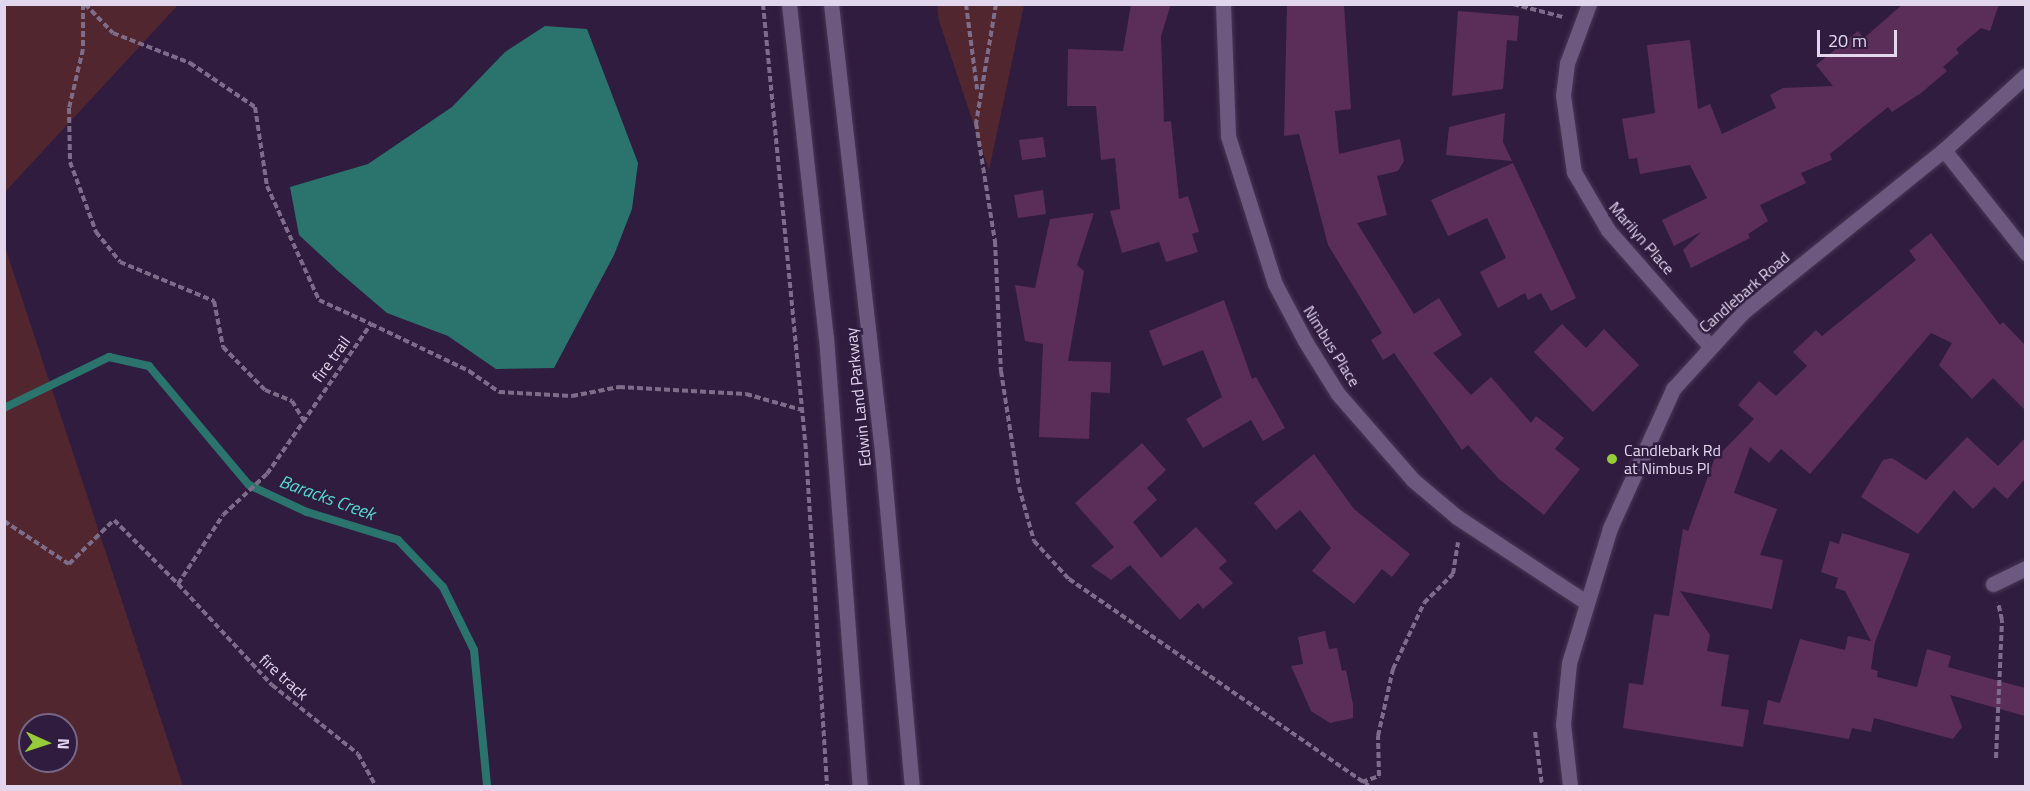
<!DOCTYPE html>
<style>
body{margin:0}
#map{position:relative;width:2030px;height:791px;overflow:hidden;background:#301c3f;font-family:"Titillium Web",sans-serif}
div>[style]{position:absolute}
.green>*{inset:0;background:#51262f}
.water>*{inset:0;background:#2b746e}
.stream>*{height:8px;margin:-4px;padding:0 4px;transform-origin:4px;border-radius:4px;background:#2b746e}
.building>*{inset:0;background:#5a2e59}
.path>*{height:4px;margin-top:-2px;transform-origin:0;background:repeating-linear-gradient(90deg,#7d6d8a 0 6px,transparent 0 9px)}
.roads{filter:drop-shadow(0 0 2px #483755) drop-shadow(0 0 2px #483755)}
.minor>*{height:15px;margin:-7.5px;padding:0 7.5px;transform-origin:7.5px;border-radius:7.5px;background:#6d5880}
.tertiary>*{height:15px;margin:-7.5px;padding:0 7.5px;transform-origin:7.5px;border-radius:7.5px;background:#6d5880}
.secondary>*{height:15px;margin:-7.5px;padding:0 7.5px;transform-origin:7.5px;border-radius:7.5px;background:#6d5880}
.dots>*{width:16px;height:16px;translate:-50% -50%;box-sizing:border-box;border:3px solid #301c3f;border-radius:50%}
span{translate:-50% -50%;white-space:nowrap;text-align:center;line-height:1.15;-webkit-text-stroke:5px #301c3f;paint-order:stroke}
.street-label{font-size:16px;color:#e2d6ed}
.poi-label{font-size:16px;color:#e2d6ed}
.left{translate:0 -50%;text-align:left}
.water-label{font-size:18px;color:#51ddd2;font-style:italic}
.frame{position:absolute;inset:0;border:6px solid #e2d6ed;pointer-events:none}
.north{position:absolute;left:18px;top:713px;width:60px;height:60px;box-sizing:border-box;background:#301c3f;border:2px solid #776685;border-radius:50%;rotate:93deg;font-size:16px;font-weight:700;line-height:24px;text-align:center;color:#e2d6ed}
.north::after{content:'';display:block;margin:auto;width:21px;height:27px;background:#96cc39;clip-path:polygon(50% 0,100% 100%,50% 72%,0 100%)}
.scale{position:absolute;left:1817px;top:30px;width:80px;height:27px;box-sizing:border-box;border:3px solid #e2d6ed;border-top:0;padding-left:8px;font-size:18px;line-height:21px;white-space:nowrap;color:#e2d6ed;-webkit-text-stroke:4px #301c3f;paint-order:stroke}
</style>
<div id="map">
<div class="green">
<i style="clip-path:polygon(5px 4px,178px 5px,5px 192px,4px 5px)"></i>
<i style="clip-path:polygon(937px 5px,1024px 5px,989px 170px,939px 21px)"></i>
<i style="clip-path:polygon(evenodd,5px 247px,183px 786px,5px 786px,5px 247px,30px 725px,66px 725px,66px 761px,30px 761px,30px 725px)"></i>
</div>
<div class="water">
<i style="clip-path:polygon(545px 26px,587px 29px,638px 163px,632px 209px,614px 255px,554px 368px,496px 369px,448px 336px,387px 313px,339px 272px,299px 235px,290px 187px,368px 164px,452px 107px,505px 52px)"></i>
</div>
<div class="stream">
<i style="left:4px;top:408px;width:117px;rotate:-25.9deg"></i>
<i style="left:109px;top:357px;width:41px;rotate:12.7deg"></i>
<i style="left:149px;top:366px;width:155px;rotate:50deg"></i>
<i style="left:249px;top:485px;width:64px;rotate:25deg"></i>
<i style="left:307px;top:512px;width:95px;rotate:17.1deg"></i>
<i style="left:398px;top:540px;width:65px;rotate:46.2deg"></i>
<i style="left:443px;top:587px;width:70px;rotate:63.8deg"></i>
<i style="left:474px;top:650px;width:137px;rotate:84.5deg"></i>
</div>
<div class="building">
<i style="clip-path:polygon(1131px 4px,1171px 4px,1161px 36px,1164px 122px,1171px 121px,1179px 199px,1188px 196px,1199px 232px,1192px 234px,1198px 252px,1166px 262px,1159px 242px,1122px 253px,1110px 211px,1120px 209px,1115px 158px,1101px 160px,1096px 106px,1067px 106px,1068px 49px,1123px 51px)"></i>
<i style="clip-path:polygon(1287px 4px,1344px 4px,1351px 109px,1335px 111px,1339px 154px,1400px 139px,1404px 161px,1398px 171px,1377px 176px,1387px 215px,1357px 223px,1414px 314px,1439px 298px,1462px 335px,1433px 353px,1471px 395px,1491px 377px,1531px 423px,1536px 416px,1564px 438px,1555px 449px,1580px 469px,1544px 515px,1499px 479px,1468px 445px,1462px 450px,1394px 353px,1383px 360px,1371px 340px,1382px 333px,1328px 245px,1299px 134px,1284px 136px)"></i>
<i style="clip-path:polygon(1903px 4px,1999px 4px,1990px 31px,1981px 28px,1956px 49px,1959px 53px,1943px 67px,1947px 71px,1921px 93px,1892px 112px,1888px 107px,1830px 154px,1832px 160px,1801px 173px,1806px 183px,1760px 205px,1768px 221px,1748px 234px,1750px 238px,1691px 268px,1683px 250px,1701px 232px,1674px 246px,1662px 220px,1707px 198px,1690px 165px,1640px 174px,1637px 158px,1629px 159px,1622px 119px,1655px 113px,1647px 45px,1690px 40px,1698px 109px,1710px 104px,1722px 134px,1776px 108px,1770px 95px,1783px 88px,1833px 86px,1816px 65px,1858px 31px,1864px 38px)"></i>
<i style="clip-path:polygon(1458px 11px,1519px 16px,1517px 41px,1507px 40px,1503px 89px,1452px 96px)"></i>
<i style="clip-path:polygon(1505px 113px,1503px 142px,1512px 161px,1446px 155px,1449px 127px)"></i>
<i style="clip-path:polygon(1043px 137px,1046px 157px,1022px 160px,1019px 140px)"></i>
<i style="clip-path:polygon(1513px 163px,1576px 298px,1551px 311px,1541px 293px,1528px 300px,1525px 293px,1498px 308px,1480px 272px,1506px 258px,1487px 218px,1448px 236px,1431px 200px)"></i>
<i style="clip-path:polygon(1043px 190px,1046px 214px,1018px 218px,1014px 195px)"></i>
<i style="clip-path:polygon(1094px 213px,1077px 265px,1084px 271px,1068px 361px,1111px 362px,1110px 393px,1091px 392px,1089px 439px,1039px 437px,1043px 344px,1025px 341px,1015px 285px,1035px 288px,1050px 219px)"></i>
<i style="clip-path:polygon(1931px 233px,2000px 325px,2003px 322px,2025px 345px,2025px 410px,1993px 378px,1972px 399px,1939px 365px,1952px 343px,1931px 333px,1810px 474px,1781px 449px,1769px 463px,1750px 447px,1734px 493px,1777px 509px,1760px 555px,1783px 560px,1772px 609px,1680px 591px,1710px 635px,1707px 651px,1729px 655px,1721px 706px,1749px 710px,1743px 747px,1623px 728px,1629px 683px,1643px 685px,1654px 614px,1669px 616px,1683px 529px,1688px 531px,1714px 460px,1754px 419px,1738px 405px,1759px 381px,1776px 396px,1807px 366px,1793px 352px,1816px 330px,1822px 336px,1916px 260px,1909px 251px)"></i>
<i style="clip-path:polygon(1224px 300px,1252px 379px,1256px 377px,1285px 428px,1263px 441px,1251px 420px,1203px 448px,1186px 419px,1222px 397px,1203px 350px,1163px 366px,1149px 331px)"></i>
<i style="clip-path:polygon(1562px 324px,1586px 348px,1604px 329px,1639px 365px,1593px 412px,1534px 352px)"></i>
<i style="clip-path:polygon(1967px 437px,1998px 466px,2025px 438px,2025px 479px,2007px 499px,1994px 487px,1973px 509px,1954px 490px,1918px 534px,1861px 497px,1883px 460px,1892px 458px,1926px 480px)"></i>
<i style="clip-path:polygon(1142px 443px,1166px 470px,1147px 488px,1157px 500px,1133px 522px,1161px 558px,1196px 527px,1227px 561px,1219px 568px,1233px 583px,1203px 609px,1198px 603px,1180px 620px,1130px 565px,1111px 580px,1091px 566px,1114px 547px,1075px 503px)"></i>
<i style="clip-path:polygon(1314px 454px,1354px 509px,1410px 554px,1392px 577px,1382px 569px,1354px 604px,1312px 571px,1331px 548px,1300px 510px,1276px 530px,1254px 503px)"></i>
<i style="clip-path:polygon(1842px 533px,1910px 554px,1875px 642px,1871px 669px,1878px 671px,1877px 677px,1917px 687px,1927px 649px,1951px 656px,1948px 667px,2025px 688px,2025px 716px,1950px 695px,1962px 727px,1953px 739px,1874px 718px,1871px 732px,1852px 728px,1849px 739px,1763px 724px,1768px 700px,1780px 703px,1800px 639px,1845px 650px,1848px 636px,1871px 641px,1845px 591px,1835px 588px,1838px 578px,1821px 572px,1830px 541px,1839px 544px)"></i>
<i style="clip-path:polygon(1325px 631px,1329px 649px,1337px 648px,1342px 671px,1346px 670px,1353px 704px,1353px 718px,1330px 723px,1311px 711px,1291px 666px,1303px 664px,1298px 637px)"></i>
</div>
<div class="path">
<i style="left:83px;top:4px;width:45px;rotate:90deg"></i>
<i style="left:83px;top:49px;width:61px;rotate:103.3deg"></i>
<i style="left:69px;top:108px;width:54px;rotate:88.9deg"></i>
<i style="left:70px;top:162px;width:75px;rotate:69.6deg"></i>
<i style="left:96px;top:232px;width:38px;rotate:51deg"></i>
<i style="left:120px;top:262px;width:102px;rotate:22.5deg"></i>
<i style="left:214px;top:301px;width:47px;rotate:78.9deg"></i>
<i style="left:223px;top:347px;width:60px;rotate:45.7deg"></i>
<i style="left:265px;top:390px;width:29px;rotate:22deg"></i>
<i style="left:292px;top:401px;width:23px;rotate:59deg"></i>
<i style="left:85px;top:4px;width:40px;rotate:46deg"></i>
<i style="left:113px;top:33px;width:83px;rotate:21.3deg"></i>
<i style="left:190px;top:63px;width:78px;rotate:34.1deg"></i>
<i style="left:255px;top:107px;width:80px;rotate:81.4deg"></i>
<i style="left:267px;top:186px;width:125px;rotate:65.5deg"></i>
<i style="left:319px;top:300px;width:57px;rotate:24.8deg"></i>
<i style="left:763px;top:4px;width:450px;rotate:84.5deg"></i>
<i style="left:806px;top:452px;width:335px;rotate:86.4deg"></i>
<i style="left:966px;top:4px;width:86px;rotate:82.6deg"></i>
<i style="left:996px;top:4px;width:121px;rotate:99.5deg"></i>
<i style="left:976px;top:123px;width:120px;rotate:80.9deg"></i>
<i style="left:995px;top:241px;width:130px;rotate:87.4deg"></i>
<i style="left:1001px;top:371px;width:117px;rotate:81.2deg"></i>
<i style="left:1019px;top:487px;width:56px;rotate:74.5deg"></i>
<i style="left:1034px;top:541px;width:52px;rotate:47.4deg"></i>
<i style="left:1069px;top:579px;width:364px;rotate:34.6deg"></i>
<i style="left:1513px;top:4px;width:52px;rotate:14.6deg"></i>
<i style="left:4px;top:521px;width:78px;rotate:33.5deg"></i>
<i style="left:69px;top:564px;width:63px;rotate:-44.4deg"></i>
<i style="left:114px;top:520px;width:91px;rotate:45deg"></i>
<i style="left:178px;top:584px;width:82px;rotate:-56.9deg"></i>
<i style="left:223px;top:515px;width:60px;rotate:-43deg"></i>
<i style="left:267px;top:474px;width:183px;rotate:-55.3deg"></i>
<i style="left:371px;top:324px;width:109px;rotate:25.6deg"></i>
<i style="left:469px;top:371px;width:37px;rotate:35deg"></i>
<i style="left:499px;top:392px;width:73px;rotate:3.1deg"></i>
<i style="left:572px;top:396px;width:48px;rotate:-10.8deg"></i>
<i style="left:619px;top:387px;width:127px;rotate:3.2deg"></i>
<i style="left:746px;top:394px;width:58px;rotate:15.9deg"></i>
<i style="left:178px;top:584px;width:138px;rotate:47.1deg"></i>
<i style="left:272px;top:685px;width:110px;rotate:38.7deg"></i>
<i style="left:358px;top:754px;width:37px;rotate:61deg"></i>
<i style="left:1535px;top:732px;width:54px;rotate:82.6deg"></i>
<i style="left:1996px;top:758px;width:138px;rotate:-87.5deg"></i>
<i style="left:2002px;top:620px;width:18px;rotate:-103deg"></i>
<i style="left:1362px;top:782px;width:18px;rotate:-19deg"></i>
<i style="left:1379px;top:776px;width:40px;rotate:-91.4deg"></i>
<i style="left:1378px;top:736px;width:69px;rotate:-77.4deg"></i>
<i style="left:1393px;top:669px;width:73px;rotate:-64.8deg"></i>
<i style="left:1424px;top:603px;width:41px;rotate:-45deg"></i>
<i style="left:1453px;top:574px;width:32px;rotate:-81deg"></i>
</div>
<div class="roads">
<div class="minor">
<i style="left:1223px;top:4px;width:132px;rotate:87.8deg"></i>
<i style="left:1228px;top:136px;width:155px;rotate:72.4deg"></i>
<i style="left:1275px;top:284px;width:64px;rotate:62.2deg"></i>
<i style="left:1305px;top:341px;width:62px;rotate:58.1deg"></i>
<i style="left:1338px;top:394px;width:114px;rotate:48.9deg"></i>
<i style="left:1413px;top:480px;width:57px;rotate:40.1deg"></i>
<i style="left:1457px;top:517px;width:154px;rotate:33.4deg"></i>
<i style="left:1589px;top:4px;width:63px;rotate:110.4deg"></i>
<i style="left:1567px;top:63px;width:32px;rotate:97deg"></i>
<i style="left:1563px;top:95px;width:78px;rotate:81.9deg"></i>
<i style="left:1574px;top:172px;width:67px;rotate:59.6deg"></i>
<i style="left:1608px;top:230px;width:153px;rotate:48.7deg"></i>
<i style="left:1944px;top:150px;width:132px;rotate:51.5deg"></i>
<i style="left:1993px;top:584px;width:37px;rotate:-26deg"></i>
</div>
<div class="tertiary">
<i style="left:1570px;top:786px;width:62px;rotate:-96.4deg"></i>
<i style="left:1563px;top:724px;width:61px;rotate:-84.4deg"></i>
<i style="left:1569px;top:663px;width:141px;rotate:-73.1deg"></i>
<i style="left:1610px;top:528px;width:153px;rotate:-65.6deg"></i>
<i style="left:1673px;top:389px;width:104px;rotate:-47.7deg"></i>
<i style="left:1743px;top:312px;width:258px;rotate:-38.9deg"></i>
<i style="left:1944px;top:150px;width:111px;rotate:-42.4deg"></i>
</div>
<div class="secondary">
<i style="left:789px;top:4px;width:335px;rotate:83.7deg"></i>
<i style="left:826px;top:337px;width:450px;rotate:85.7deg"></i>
<i style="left:831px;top:4px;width:451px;rotate:83.5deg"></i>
<i style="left:882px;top:452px;width:335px;rotate:84.9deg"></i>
</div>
</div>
<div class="dots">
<i style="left:1612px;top:459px;background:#96cc39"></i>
</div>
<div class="street-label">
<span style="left:1642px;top:238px;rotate:49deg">Marilyn Place</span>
<span style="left:1744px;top:292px;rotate:-41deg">Candlebark Road</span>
<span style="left:1332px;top:346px;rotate:58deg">Nimbus Place</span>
<span style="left:331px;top:359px;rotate:-54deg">fire trail</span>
<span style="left:858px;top:397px;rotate:-96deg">Edwin Land Parkway</span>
<span style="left:284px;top:677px;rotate:42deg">fire track</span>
</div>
<div class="poi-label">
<span class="left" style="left:1624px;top:459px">Candlebark Rd<br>at Nimbus Pl</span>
</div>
<div class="water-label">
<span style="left:327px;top:498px;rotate:20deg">Baracks Creek</span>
</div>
<div class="frame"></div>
<div class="north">N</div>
<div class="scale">20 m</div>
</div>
